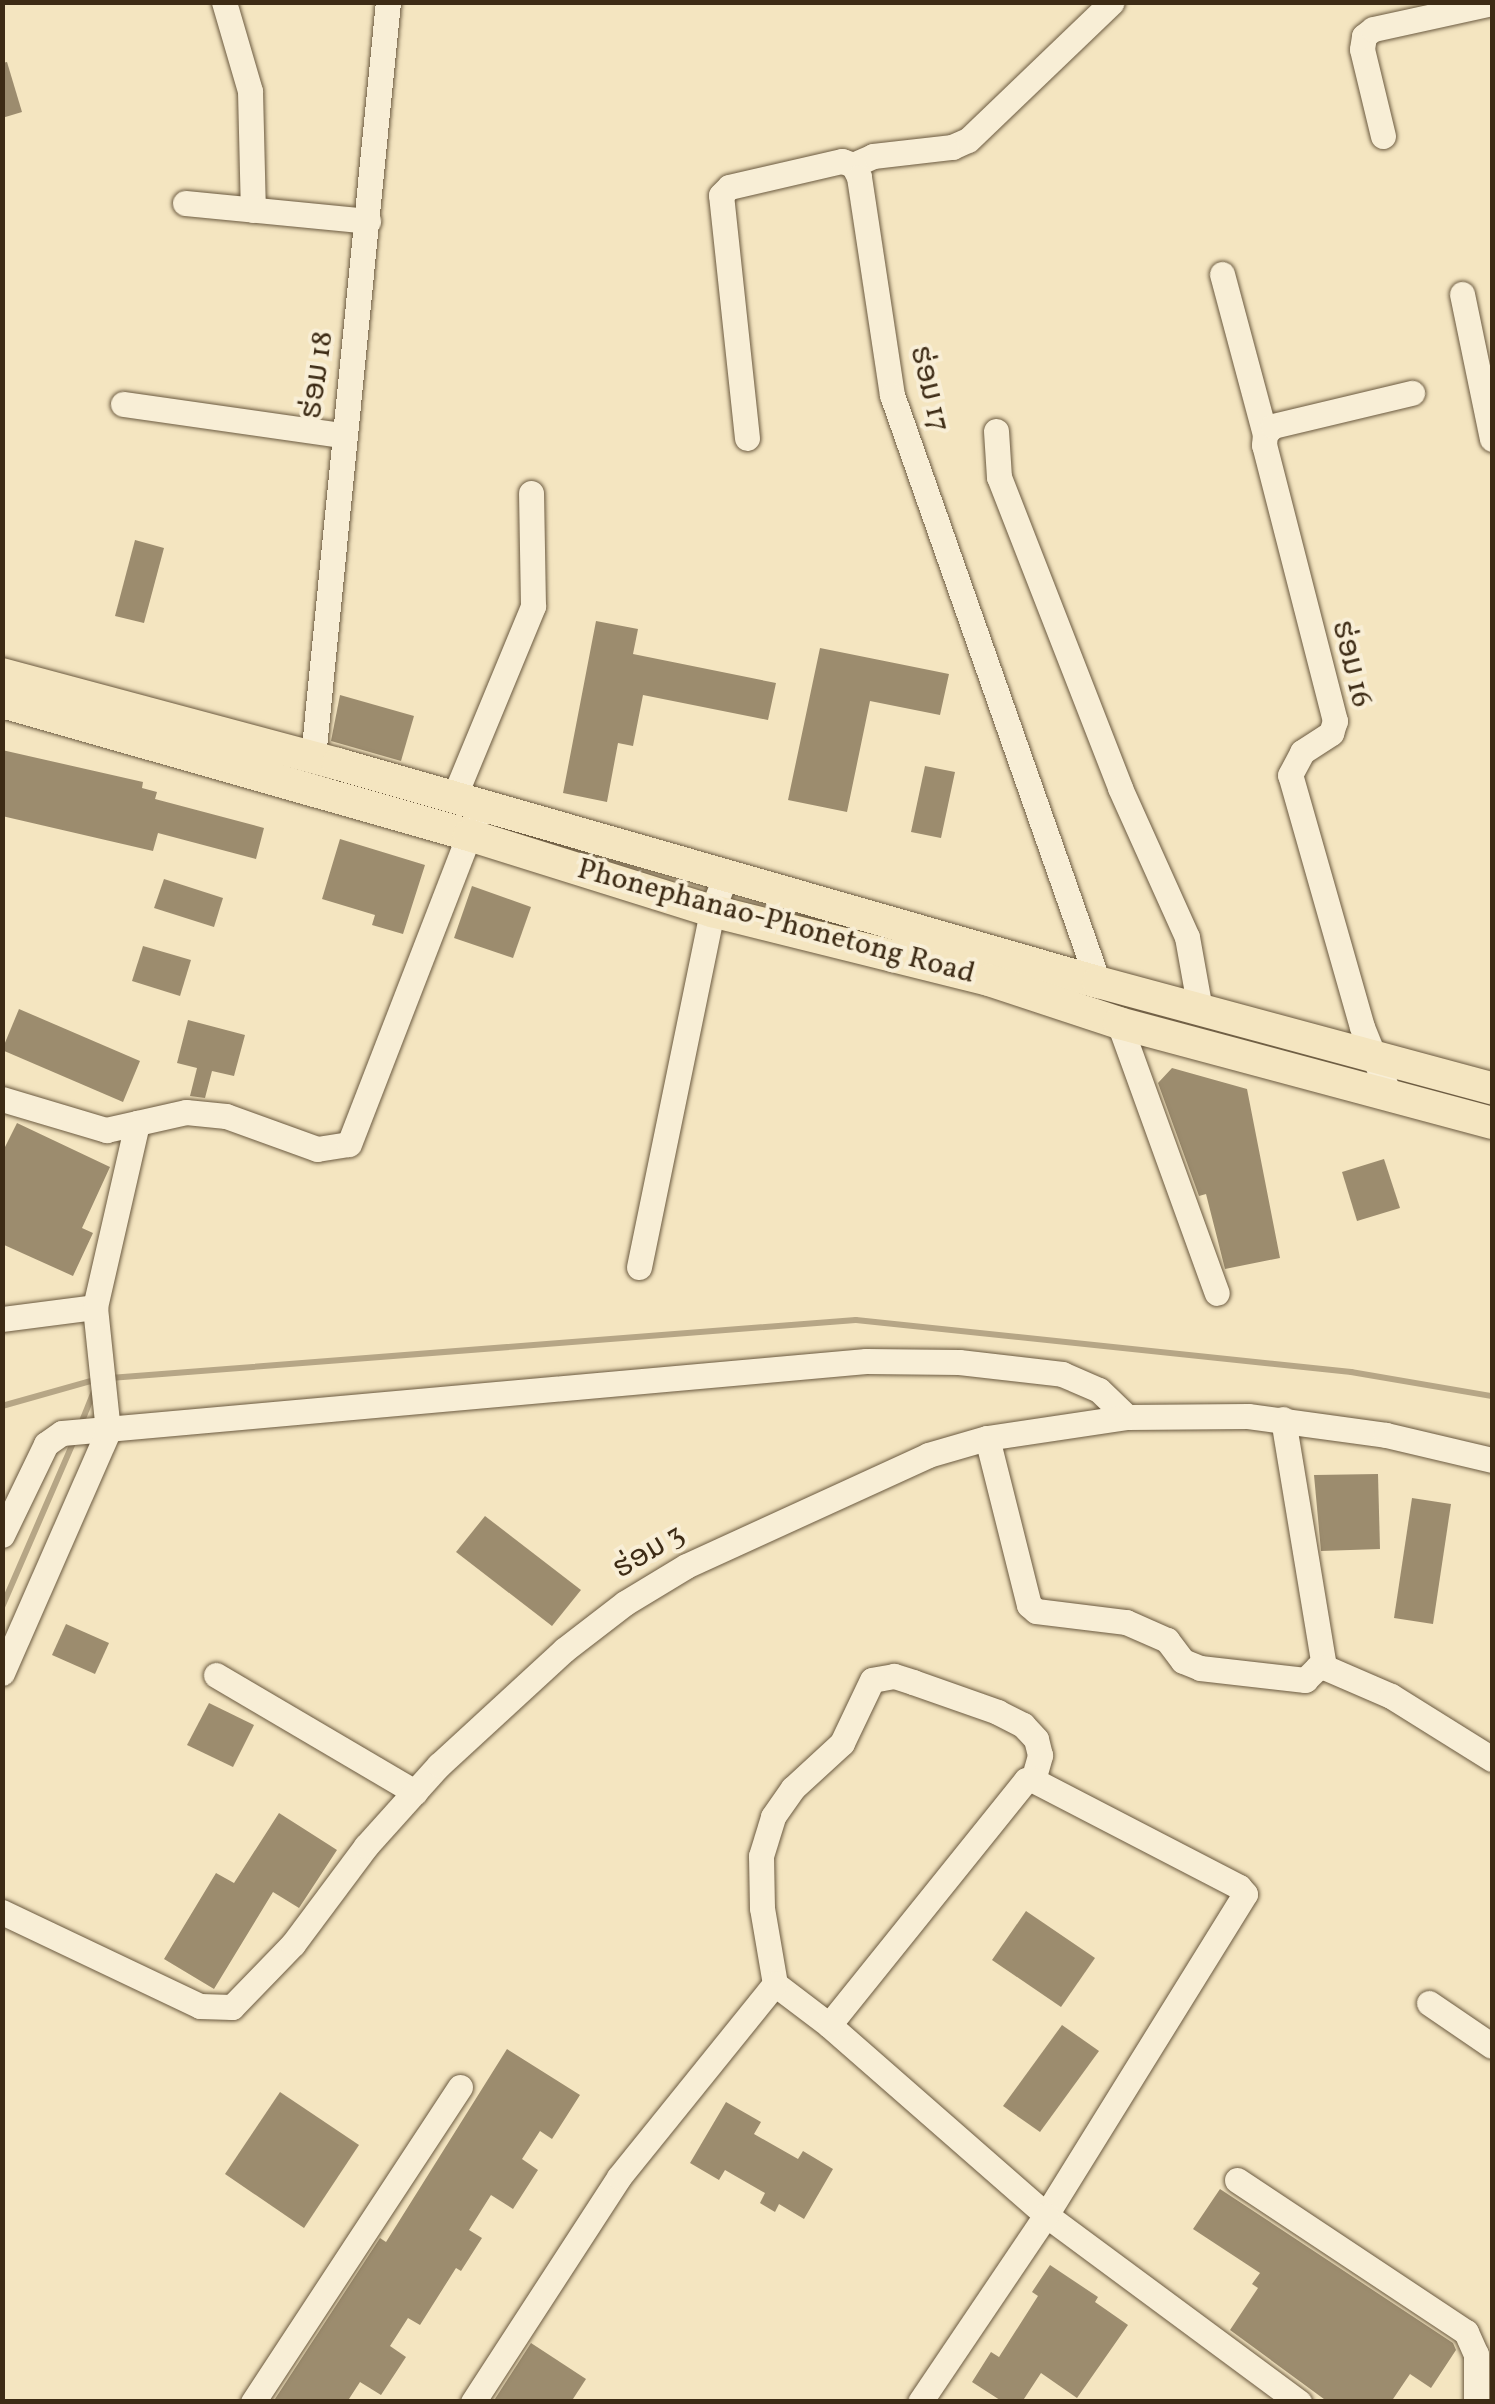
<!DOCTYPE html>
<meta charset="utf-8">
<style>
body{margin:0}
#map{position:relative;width:1495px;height:2404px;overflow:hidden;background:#f4e5c0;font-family:Vollkorn,"Noto Sans Lao",serif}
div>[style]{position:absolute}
.stream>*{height:6px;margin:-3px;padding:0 3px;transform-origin:3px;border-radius:3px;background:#b6a686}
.building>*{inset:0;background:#9c8c6e}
.roads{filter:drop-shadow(0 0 2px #6b5a40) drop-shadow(0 0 2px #6b5a40)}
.minor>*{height:25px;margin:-12.5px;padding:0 12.5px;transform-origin:12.5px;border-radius:12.5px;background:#f8eed6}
.major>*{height:32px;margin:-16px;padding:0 16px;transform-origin:16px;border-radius:16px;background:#f4e5c0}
span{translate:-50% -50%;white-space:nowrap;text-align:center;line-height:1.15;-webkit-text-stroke:8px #f8eed6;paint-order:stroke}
.street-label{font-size:30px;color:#3d2b15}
.frame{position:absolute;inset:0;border:5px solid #3d2b15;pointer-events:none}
</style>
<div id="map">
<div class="stream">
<i style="left:110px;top:1378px;width:748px;rotate:-4.45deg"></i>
<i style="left:856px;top:1320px;width:498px;rotate:6deg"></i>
<i style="left:1351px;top:1372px;width:143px;rotate:9.7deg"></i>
<i style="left:2px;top:1406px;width:100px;rotate:-15.7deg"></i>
<i style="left:80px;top:1426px;width:37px;rotate:-68deg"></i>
<i style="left:2px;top:1607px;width:184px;rotate:-66.6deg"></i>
</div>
<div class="building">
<i style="clip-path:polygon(7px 62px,22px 112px,2px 118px,2px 63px)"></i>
<i style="clip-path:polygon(135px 540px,164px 548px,144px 623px,115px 616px)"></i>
<i style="clip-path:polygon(596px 621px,638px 629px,633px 654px,776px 683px,768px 720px,643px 695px,633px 746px,618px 743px,607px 802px,563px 793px)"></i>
<i style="clip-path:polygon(820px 648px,949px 674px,940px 715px,870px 701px,847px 812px,788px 800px)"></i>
<i style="clip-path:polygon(340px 695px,414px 716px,401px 761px,331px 741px)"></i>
<i style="clip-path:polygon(2px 750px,143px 782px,142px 788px,157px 792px,155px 799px,264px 828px,256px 859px,158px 833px,153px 851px,2px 816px)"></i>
<i style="clip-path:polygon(925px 766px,955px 772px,941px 838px,911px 832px)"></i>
<i style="clip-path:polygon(340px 839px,425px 865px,403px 934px,372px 925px,375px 915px,322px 899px)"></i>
<i style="clip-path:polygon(164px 879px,223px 898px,214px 927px,154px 908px)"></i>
<i style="clip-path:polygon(472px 886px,531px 907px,513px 958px,454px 938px)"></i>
<i style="clip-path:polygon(143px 946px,191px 960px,180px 996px,132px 981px)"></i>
<i style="clip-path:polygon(19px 1009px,140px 1061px,123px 1102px,2px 1050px)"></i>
<i style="clip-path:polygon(188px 1020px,245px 1035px,234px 1076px,212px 1071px,205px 1098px,190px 1096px,197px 1068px,177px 1063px)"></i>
<i style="clip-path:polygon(1172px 1068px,1247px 1089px,1280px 1258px,1225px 1269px,1206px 1194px,1199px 1196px,1158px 1083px)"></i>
<i style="clip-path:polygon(17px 1123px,110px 1167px,82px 1228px,93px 1233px,73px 1276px,2px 1244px,2px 1153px)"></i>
<i style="clip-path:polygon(1384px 1159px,1400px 1208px,1357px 1221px,1342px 1172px)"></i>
<i style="clip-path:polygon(1378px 1474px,1380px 1549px,1321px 1551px,1314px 1475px)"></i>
<i style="clip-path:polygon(1412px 1498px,1451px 1504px,1433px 1624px,1394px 1618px)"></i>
<i style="clip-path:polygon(485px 1516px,581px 1590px,552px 1626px,456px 1552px)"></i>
<i style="clip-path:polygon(66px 1624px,109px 1643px,95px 1674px,52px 1655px)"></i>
<i style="clip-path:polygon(209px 1703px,254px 1725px,233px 1767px,187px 1745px)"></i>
<i style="clip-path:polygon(279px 1813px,337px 1850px,299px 1908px,273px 1892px,214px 1989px,164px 1959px,216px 1873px,234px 1883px)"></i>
<i style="clip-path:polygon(1026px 1911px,1095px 1958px,1061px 2007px,992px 1960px)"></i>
<i style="clip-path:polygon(1062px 2025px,1099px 2051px,1040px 2132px,1003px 2106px)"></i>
<i style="clip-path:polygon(507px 2049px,580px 2095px,552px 2139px,540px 2131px,522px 2159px,538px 2170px,513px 2209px,491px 2195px,469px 2230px,482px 2238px,461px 2271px,456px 2268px,420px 2325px,408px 2318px,390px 2346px,406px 2357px,381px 2395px,360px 2382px,347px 2402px,273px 2402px,380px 2238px,386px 2242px)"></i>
<i style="clip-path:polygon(280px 2092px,359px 2145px,304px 2228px,225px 2174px)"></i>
<i style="clip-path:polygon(726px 2102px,761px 2122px,754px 2134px,798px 2159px,803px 2151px,833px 2169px,804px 2219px,779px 2204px,775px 2212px,760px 2203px,765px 2193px,725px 2170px,719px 2180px,690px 2163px)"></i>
<i style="clip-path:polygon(1220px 2189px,1453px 2343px,1456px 2350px,1431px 2388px,1410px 2374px,1391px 2402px,1328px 2402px,1230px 2330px,1258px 2288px,1252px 2284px,1260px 2273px,1193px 2229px)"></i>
<i style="clip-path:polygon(1050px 2265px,1098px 2297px,1095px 2302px,1128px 2325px,1077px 2398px,1041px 2373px,1022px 2402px,1003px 2402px,972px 2382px,991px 2352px,999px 2357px,1038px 2296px,1032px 2292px)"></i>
<i style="clip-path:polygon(531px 2343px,586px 2379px,571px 2402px,493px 2402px)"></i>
</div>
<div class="roads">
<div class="minor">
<i style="left:224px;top:2px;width:93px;rotate:73.7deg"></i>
<i style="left:250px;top:91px;width:119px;rotate:88.6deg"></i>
<i style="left:1383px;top:136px;width:89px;rotate:-103.6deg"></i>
<i style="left:1362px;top:49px;width:13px;rotate:-81deg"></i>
<i style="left:1364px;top:36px;width:11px;rotate:-38deg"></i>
<i style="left:1373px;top:29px;width:122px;rotate:-12.3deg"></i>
<i style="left:853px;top:165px;width:22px;rotate:-24deg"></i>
<i style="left:873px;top:156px;width:80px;rotate:-6.5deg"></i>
<i style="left:952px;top:147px;width:17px;rotate:-24deg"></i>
<i style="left:968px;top:140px;width:199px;rotate:-43.8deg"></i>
<i style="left:185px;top:203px;width:184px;rotate:5.6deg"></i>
<i style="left:1222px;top:274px;width:166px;rotate:75deg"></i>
<i style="left:1462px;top:294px;width:148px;rotate:78.3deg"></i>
<i style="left:123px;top:404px;width:221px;rotate:8.1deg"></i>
<i style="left:996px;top:431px;width:46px;rotate:86.3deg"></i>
<i style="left:999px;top:477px;width:334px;rotate:68.7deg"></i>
<i style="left:1120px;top:788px;width:163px;rotate:65.8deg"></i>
<i style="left:1187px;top:937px;width:73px;rotate:79.8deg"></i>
<i style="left:747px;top:438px;width:244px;rotate:-96.1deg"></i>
<i style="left:721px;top:195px;width:11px;rotate:-45deg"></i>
<i style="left:729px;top:187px;width:116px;rotate:-13deg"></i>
<i style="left:842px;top:161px;width:12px;rotate:20deg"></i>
<i style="left:853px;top:165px;width:13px;rotate:63deg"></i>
<i style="left:859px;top:177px;width:220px;rotate:81.4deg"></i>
<i style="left:892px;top:395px;width:622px;rotate:70.66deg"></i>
<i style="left:313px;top:757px;width:759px;rotate:-84.33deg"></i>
<i style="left:454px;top:797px;width:207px;rotate:-67.5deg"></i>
<i style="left:533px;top:606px;width:113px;rotate:-91deg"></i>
<i style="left:1119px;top:1023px;width:287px;rotate:70.1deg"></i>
<i style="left:1389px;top:1094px;width:72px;rotate:-111.9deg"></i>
<i style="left:1362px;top:1027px;width:262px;rotate:-105.9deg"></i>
<i style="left:1290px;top:775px;width:26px;rotate:-62deg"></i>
<i style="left:1302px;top:752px;width:35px;rotate:-33deg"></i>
<i style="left:1331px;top:733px;width:13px;rotate:-72deg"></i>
<i style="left:1335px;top:721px;width:285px;rotate:-104.4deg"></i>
<i style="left:1264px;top:445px;width:11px;rotate:-85deg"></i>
<i style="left:1265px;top:434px;width:11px;rotate:-45deg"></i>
<i style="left:1273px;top:426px;width:143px;rotate:-13.4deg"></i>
<i style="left:2px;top:1099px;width:109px;rotate:16.6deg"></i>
<i style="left:106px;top:1130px;width:82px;rotate:-12.7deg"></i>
<i style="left:186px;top:1112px;width:40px;rotate:5.7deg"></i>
<i style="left:226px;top:1116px;width:97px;rotate:19.9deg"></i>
<i style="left:317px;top:1149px;width:32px;rotate:-9deg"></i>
<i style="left:349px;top:1144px;width:349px;rotate:-68.8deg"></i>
<i style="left:639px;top:1267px;width:363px;rotate:-78.4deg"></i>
<i style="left:712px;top:911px;width:39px;rotate:-69deg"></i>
<i style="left:2px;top:1319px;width:94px;rotate:-7.4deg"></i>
<i style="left:1283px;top:1419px;width:251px;rotate:80.6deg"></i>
<i style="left:987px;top:1438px;width:172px;rotate:75.9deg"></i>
<i style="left:1029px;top:1605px;width:9px;rotate:41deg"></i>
<i style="left:1036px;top:1611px;width:91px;rotate:7deg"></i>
<i style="left:1126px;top:1622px;width:45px;rotate:23.7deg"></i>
<i style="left:1167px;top:1640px;width:26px;rotate:53deg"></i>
<i style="left:1183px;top:1661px;width:18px;rotate:22deg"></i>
<i style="left:1200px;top:1668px;width:106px;rotate:6.5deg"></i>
<i style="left:1305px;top:1680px;width:17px;rotate:-45deg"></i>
<i style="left:1317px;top:1668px;width:7px;rotate:-8deg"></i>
<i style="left:1324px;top:1667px;width:73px;rotate:23.4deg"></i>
<i style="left:1391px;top:1696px;width:119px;rotate:32deg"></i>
<i style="left:2px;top:1535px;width:101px;rotate:-64.2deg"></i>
<i style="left:46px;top:1444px;width:19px;rotate:-35deg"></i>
<i style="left:62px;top:1433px;width:807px;rotate:-5.12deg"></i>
<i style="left:866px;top:1361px;width:93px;rotate:0.6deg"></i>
<i style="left:959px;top:1362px;width:104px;rotate:6.6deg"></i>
<i style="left:1062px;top:1374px;width:40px;rotate:23.4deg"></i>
<i style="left:1099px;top:1390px;width:39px;rotate:44deg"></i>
<i style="left:2px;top:1673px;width:264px;rotate:-66.3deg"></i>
<i style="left:108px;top:1431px;width:125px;rotate:-96deg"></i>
<i style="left:95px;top:1307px;width:189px;rotate:-77.1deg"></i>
<i style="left:216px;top:1675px;width:231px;rotate:30.5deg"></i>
<i style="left:1033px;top:1780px;width:26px;rotate:-74deg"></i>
<i style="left:1040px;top:1755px;width:16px;rotate:-104deg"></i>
<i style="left:1036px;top:1739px;width:19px;rotate:-133deg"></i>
<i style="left:1023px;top:1725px;width:28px;rotate:-153deg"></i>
<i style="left:998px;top:1712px;width:90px;rotate:-160.6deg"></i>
<i style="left:913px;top:1682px;width:20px;rotate:-162deg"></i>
<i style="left:894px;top:1676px;width:22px;rotate:170deg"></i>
<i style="left:872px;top:1680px;width:70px;rotate:115.5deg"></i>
<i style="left:842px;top:1743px;width:67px;rotate:137.4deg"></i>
<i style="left:793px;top:1788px;width:35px;rotate:125deg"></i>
<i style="left:773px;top:1817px;width:41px;rotate:107.1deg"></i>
<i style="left:761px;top:1856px;width:52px;rotate:88.9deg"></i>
<i style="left:762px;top:1908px;width:77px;rotate:80.3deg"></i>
<i style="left:775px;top:1984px;width:68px;rotate:37.2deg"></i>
<i style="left:829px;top:2025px;width:288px;rotate:41.2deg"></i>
<i style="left:1046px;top:2215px;width:315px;rotate:36.5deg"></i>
<i style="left:2px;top:1912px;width:219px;rotate:25.4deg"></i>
<i style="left:200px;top:2006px;width:32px;rotate:2deg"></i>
<i style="left:232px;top:2007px;width:88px;rotate:-45.9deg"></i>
<i style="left:293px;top:1944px;width:122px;rotate:-53.3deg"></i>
<i style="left:366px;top:1846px;width:109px;rotate:-48deg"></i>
<i style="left:439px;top:1765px;width:170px;rotate:-42.6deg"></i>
<i style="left:564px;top:1650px;width:77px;rotate:-37.6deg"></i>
<i style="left:625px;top:1603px;width:71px;rotate:-31.2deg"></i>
<i style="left:686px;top:1566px;width:266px;rotate:-24.6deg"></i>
<i style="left:928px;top:1455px;width:61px;rotate:-16.1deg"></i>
<i style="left:987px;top:1438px;width:142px;rotate:-8.5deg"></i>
<i style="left:1127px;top:1417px;width:121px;rotate:-0.5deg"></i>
<i style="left:1248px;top:1416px;width:139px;rotate:7.8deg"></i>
<i style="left:1386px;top:1435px;width:109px;rotate:13.3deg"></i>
<i style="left:1429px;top:2003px;width:76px;rotate:34.3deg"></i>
<i style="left:829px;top:2025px;width:314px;rotate:-51.2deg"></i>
<i style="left:1026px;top:1780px;width:7px"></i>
<i style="left:1033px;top:1780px;width:232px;rotate:27.4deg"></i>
<i style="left:1239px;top:1887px;width:9px;rotate:49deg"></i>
<i style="left:1245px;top:1894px;width:378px;rotate:121.8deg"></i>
<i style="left:1046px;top:2215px;width:225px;rotate:124deg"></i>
<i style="left:1237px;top:2180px;width:275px;rotate:33.6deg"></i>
<i style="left:1466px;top:2332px;width:24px;rotate:66deg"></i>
<i style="left:1476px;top:2354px;width:48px;rotate:90deg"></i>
<i style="left:253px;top:2402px;width:377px;rotate:-56.7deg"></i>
<i style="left:473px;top:2402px;width:268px;rotate:-57deg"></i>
<i style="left:619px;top:2177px;width:248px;rotate:-51.1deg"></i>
</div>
<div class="major">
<i style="left:2px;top:674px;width:348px;rotate:15deg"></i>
<i style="left:338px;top:764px;width:791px;rotate:16.01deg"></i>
<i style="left:1098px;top:982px;width:408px;rotate:15.1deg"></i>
<i style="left:2px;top:702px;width:486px;rotate:15.9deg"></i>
<i style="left:469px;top:835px;width:255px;rotate:17.4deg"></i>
<i style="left:712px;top:911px;width:285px;rotate:14deg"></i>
<i style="left:989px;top:980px;width:137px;rotate:18.3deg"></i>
<i style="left:1119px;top:1023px;width:386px;rotate:15deg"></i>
</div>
</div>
<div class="street-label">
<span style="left:318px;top:375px;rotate:-82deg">ຮ່ອມ 18</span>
<span style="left:929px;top:389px;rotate:76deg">ຮ່ອມ 17</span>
<span style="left:1351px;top:664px;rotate:76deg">ຮ່ອມ 16</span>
<span style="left:776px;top:922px;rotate:15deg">Phonephanao-Phonetong Road</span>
<span style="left:649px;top:1552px;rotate:-31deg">ຮ່ອມ 3</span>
</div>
<div class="frame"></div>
</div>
